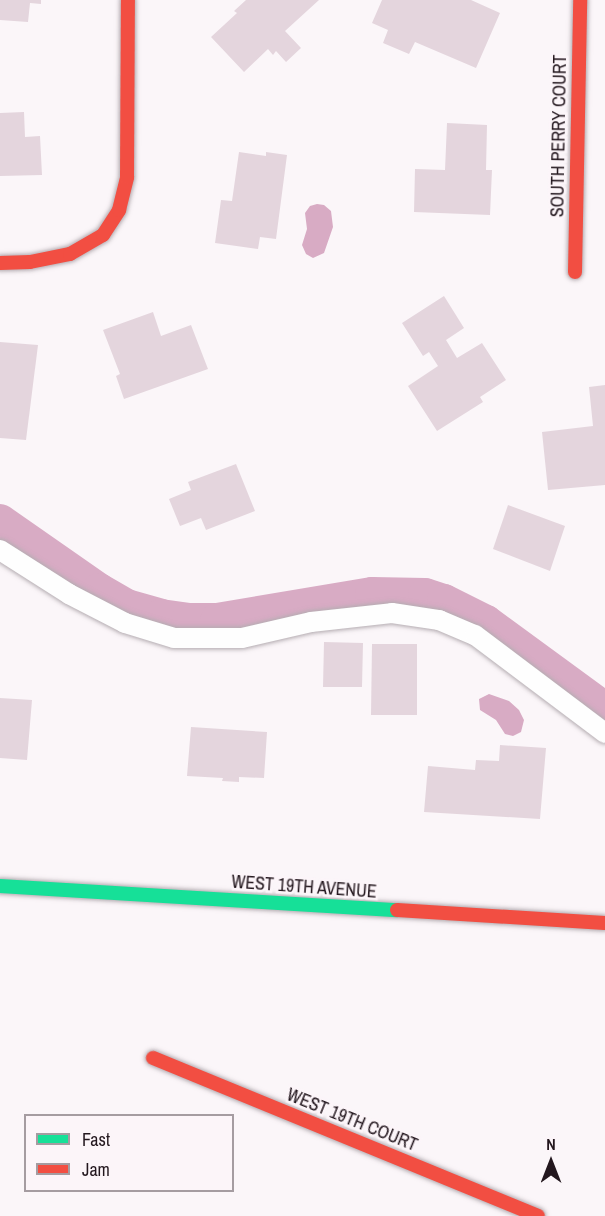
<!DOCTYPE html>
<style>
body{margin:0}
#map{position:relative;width:605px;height:1216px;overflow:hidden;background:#fbf6f9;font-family:"Archivo Narrow",sans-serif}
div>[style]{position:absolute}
.water>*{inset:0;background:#d8abc4}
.canal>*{height:34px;margin:-17px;padding:0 17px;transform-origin:17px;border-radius:17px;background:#d8abc4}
.building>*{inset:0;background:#e4d5dd}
.roads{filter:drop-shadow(0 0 2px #b5adb2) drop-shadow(0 0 2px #b5adb2)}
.lane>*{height:20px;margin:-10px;padding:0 10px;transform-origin:10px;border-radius:10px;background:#fefefe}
.fast>*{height:14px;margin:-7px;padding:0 7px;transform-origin:7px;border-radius:7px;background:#16e098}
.jam>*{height:14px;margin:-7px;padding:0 7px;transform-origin:7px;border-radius:7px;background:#f24e42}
span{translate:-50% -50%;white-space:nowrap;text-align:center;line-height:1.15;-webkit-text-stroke:5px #fcf5f9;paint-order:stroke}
.street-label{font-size:18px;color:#23171e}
.legend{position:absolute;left:24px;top:1114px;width:210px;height:78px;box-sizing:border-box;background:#fcf5f9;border:2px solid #a59ca1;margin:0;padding:8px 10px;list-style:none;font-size:18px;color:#23171e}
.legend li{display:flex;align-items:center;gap:12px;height:30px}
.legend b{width:30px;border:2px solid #a59ca1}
.north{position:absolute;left:521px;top:1132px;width:60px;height:60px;-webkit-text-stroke:4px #fcf5f9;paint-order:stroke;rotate:0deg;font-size:16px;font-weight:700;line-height:24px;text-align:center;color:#23171e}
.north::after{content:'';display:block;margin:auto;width:21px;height:27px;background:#23171e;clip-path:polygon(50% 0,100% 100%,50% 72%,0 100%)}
</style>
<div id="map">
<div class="water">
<i style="clip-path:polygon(317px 204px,324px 205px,331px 211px,333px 227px,324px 253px,313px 258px,306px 254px,302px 245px,307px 229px,305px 213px,310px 206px)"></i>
<i style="clip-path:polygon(489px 694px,509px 701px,519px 710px,524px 720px,521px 732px,513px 736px,505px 734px,496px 720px,480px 710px,479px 699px)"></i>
</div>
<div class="canal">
<i style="left:0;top:521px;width:121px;rotate:34.9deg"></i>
<i style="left:99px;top:590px;width:32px;rotate:30deg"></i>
<i style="left:127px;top:606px;width:35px;rotate:16deg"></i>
<i style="left:161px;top:616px;width:27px;rotate:8deg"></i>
<i style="left:188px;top:620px;width:29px"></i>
<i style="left:217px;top:620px;width:157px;rotate:-9.5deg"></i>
<i style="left:372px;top:594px;width:53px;rotate:1.1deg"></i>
<i style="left:425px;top:595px;width:20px;rotate:18deg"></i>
<i style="left:444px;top:601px;width:47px;rotate:26.6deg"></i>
<i style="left:486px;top:622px;width:147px;rotate:36.2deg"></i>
</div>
<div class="building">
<i style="clip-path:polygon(0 0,41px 0,41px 4px,30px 3px,28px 22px,0 20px)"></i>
<i style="clip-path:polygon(246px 0,319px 0,285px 31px,301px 48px,286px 62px,276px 51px,273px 55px,268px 49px,244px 72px,211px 37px,237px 13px,234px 11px)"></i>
<i style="clip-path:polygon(382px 0,471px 0,500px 13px,476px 68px,415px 42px,409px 54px,383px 43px,388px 30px,372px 23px)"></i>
<i style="clip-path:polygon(24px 112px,25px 137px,40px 136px,42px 175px,0 176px,0 113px)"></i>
<i style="clip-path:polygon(447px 123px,487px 125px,486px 170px,492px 170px,490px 215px,414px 212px,415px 169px,445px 170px)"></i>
<i style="clip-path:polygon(239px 152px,266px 156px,266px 152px,287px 155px,276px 239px,260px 237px,258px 249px,215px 243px,221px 200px,232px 201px)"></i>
<i style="clip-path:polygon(444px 296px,464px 328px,446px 340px,457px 358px,482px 343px,506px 380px,480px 397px,483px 402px,437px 431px,408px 386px,438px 366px,429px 352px,423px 356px,402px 323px)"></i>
<i style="clip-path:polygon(153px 312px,161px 336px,191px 325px,208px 369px,124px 399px,116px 376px,120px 374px,103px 330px)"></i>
<i style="clip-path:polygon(0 342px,38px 345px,26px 440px,0 438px)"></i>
<i style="clip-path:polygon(605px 385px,605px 485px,548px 490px,542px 432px,593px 426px,589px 387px)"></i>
<i style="clip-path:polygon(236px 464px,255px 511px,206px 530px,201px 518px,180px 526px,169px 499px,191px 490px,188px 482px)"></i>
<i style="clip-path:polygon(508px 505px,565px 526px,550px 571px,493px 549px)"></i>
<i style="clip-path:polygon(324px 642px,363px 643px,362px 687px,323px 687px)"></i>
<i style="clip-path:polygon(372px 644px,417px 644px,417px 715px,371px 715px)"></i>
<i style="clip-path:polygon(0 698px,32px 700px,27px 760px,0 758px)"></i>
<i style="clip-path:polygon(191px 727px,267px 732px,264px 778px,239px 777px,239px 782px,222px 781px,223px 778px,187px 776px)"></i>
<i style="clip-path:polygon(500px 745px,546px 748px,540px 819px,424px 812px,428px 766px,475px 770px,476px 760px,499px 761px)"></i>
</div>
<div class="roads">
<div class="lane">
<i style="left:0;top:550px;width:82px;rotate:32.5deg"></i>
<i style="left:69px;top:594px;width:63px;rotate:27.4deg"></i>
<i style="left:125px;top:623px;width:51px;rotate:17deg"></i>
<i style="left:174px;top:638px;width:68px"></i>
<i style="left:242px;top:638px;width:71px;rotate:-13.1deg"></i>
<i style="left:311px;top:622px;width:81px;rotate:-6.3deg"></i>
<i style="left:392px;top:613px;width:48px;rotate:8.5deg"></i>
<i style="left:439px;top:620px;width:39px;rotate:23deg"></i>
<i style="left:475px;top:635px;width:163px;rotate:37deg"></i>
</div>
<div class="fast">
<i style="left:0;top:886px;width:398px;rotate:3.5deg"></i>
</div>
<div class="jam">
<i style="left:0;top:263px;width:30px;rotate:-2deg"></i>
<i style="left:30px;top:262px;width:41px;rotate:-11.3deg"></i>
<i style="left:70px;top:254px;width:38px;rotate:-30deg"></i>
<i style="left:103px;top:235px;width:30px;rotate:-57deg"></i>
<i style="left:119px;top:210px;width:34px;rotate:-76deg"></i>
<i style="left:127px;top:177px;width:177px;rotate:-89.7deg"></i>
<i style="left:575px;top:272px;width:272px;rotate:-88.9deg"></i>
<i style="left:397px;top:910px;width:208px;rotate:3.6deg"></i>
<i style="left:153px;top:1058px;width:416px;rotate:22.3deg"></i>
</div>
</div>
<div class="street-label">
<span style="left:559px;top:136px;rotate:-89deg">SOUTH PERRY COURT</span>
<span style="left:304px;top:887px;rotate:4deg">WEST 19TH AVENUE</span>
<span style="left:352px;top:1120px;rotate:22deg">WEST 19TH COURT</span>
</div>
<ul class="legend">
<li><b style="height:8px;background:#16e098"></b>Fast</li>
<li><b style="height:8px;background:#f24e42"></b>Jam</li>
</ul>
<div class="north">N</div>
</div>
